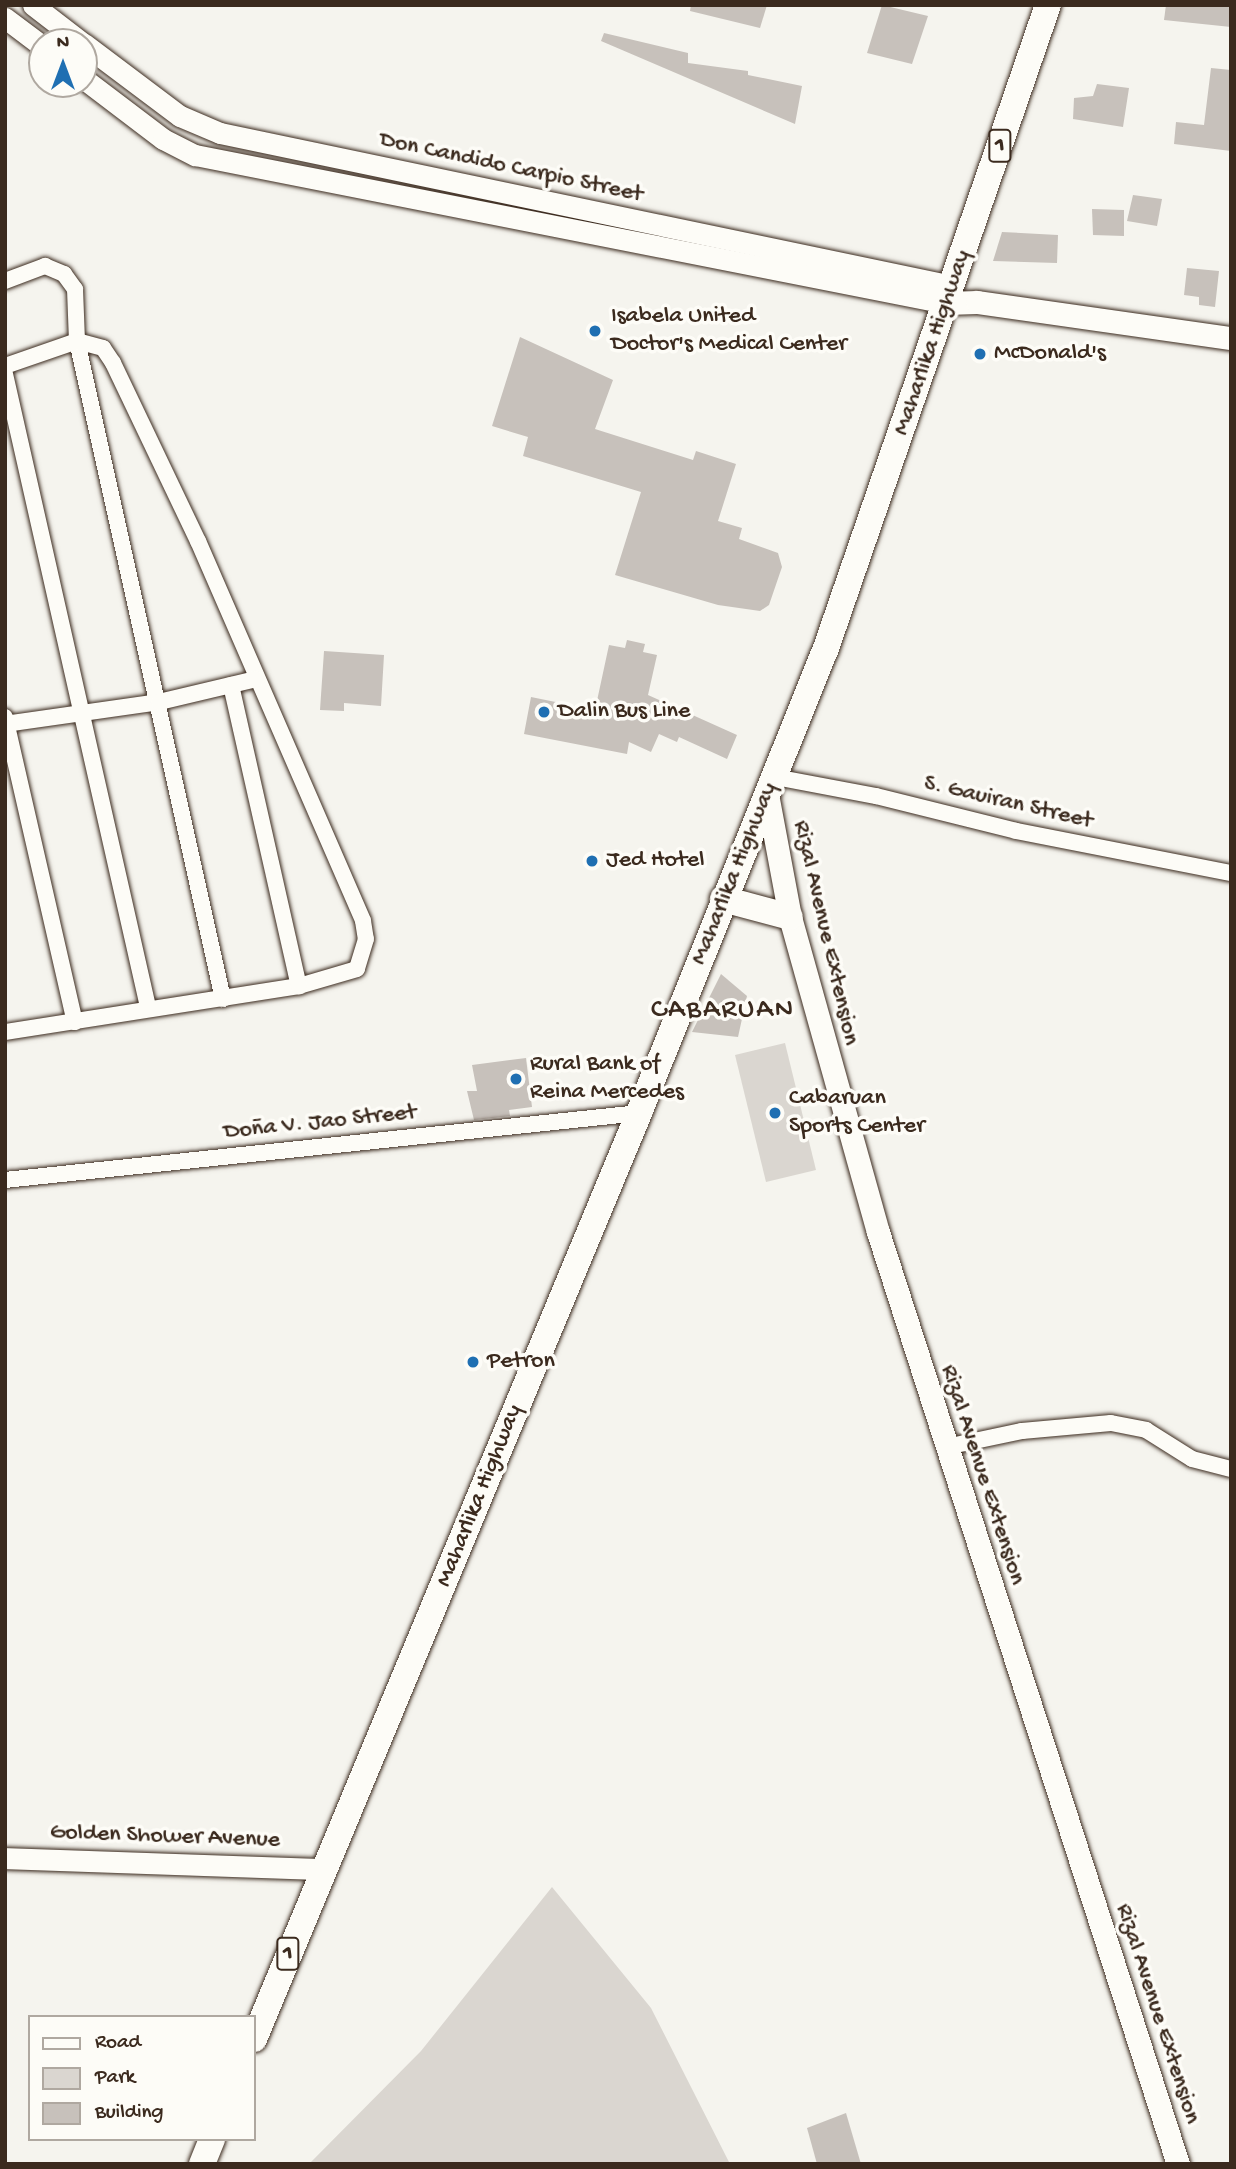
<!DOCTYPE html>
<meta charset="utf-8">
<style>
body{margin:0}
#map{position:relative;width:1236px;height:2169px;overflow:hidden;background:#f5f4ee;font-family:"Gochi Hand",sans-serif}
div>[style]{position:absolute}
.green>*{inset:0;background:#dad6d0}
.building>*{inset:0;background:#c7c1bb}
.roads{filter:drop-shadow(0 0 2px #3b2a1e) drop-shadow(0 0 2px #3b2a1e)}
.minor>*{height:16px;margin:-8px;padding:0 8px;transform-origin:8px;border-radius:8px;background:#fdfcf7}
.tertiary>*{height:21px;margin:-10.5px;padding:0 10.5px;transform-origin:10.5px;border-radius:10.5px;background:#fdfcf7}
.secondary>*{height:23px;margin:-11.5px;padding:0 11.5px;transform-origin:11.5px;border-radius:11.5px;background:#fdfcf7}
.primary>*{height:26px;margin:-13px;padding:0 13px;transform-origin:13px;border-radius:13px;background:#fdfcf7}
.dots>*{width:19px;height:19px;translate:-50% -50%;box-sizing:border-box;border:4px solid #fdfcf7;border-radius:50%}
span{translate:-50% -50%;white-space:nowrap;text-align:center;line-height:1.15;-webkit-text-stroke:7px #fdfcf7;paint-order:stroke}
.shield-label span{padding:2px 5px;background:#fdfcf7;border:2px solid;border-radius:5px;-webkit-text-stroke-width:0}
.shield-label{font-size:23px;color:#3b2a1e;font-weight:700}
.street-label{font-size:24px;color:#3b2a1e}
.poi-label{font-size:24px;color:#3b2a1e}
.left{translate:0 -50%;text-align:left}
.quarter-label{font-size:28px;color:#3b2a1e;letter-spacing:2px}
.frame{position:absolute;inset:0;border:7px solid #3b2a1e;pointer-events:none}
.legend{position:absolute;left:28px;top:2015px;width:228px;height:126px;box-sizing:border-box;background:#fdfcf7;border:2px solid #afa8a0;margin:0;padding:9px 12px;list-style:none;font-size:21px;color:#3b2a1e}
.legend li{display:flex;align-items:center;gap:14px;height:35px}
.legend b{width:35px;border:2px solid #afa8a0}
.north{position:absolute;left:28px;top:28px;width:70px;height:70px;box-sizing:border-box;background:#fdfcf7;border:2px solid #afa8a0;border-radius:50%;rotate:0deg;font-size:19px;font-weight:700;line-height:28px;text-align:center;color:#3b2a1e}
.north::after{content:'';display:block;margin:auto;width:24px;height:32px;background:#1f6fb2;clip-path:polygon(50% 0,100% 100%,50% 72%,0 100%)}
</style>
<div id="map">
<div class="green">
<i style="clip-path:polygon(785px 1043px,816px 1170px,766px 1182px,735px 1055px)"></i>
<i style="clip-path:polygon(552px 1887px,651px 2008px,730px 2164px,309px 2164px,421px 2051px)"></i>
</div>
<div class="building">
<i style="clip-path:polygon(691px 5px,767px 5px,760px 28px,690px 11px)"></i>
<i style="clip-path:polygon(882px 5px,928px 16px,912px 64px,867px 53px)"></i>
<i style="clip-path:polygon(1166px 5px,1231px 5px,1231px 27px,1164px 20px)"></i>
<i style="clip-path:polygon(604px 33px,688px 53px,688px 63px,748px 71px,748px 75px,802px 86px,795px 124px,601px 41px)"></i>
<i style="clip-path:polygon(1211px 68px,1231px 70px,1231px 151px,1174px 144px,1176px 122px,1204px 125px)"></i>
<i style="clip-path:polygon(1097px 84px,1129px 88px,1123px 127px,1073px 119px,1074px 98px,1093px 96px)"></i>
<i style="clip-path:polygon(1133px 195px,1162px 199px,1157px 226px,1127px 221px)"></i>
<i style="clip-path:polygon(1092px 209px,1124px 210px,1124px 236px,1093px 235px)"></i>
<i style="clip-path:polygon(1002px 232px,1058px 235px,1057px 263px,993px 261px)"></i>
<i style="clip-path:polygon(1187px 268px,1219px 271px,1215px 307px,1199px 305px,1199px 297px,1184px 295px)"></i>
<i style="clip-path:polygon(520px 337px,613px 380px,595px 429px,693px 460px,696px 451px,736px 464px,718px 521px,742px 528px,739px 539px,778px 553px,782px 567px,769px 605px,760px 611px,718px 605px,615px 575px,641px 492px,523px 456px,528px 437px,492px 426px)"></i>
<i style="clip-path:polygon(627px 640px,645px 644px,643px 652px,657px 655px,648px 695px,737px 735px,727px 759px,679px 737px,677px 742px,659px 734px,651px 752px,629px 742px,627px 754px,524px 734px,531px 697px,595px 710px,609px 645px,625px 648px)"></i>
<i style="clip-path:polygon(324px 651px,384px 655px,381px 706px,344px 703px,344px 711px,320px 710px)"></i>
<i style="clip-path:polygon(721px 974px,747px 996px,738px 1037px,692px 1032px)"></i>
<i style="clip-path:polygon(526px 1058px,532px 1107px,509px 1110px,510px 1116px,474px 1120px,467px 1091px,477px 1091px,472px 1065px)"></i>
<i style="clip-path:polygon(846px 2113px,861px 2164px,817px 2164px,807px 2128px)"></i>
</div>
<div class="roads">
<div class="minor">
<i style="left:5px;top:281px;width:43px;rotate:-20.6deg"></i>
<i style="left:45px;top:266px;width:21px;rotate:23deg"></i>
<i style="left:64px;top:274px;width:19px;rotate:54deg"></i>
<i style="left:75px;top:289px;width:52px;rotate:87.8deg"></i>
<i style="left:77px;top:341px;width:674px;rotate:77.49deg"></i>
<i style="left:5px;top:366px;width:76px;rotate:-19.1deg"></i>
<i style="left:77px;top:341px;width:27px;rotate:15deg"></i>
<i style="left:103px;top:348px;width:18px;rotate:56deg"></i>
<i style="left:113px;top:363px;width:197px;rotate:64.5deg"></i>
<i style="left:198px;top:541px;width:414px;rotate:66.5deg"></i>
<i style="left:363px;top:921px;width:18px;rotate:81deg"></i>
<i style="left:366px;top:939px;width:31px;rotate:107deg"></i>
<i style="left:357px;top:969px;width:60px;rotate:163.7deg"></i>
<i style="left:299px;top:986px;width:298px;rotate:171.1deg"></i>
<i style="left:5px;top:374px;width:649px;rotate:77.27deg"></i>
<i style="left:231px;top:685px;width:309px;rotate:77.3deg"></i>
<i style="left:5px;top:717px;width:313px;rotate:77.1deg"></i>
<i style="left:5px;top:724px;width:156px;rotate:-8.1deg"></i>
<i style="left:159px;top:702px;width:100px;rotate:-13.3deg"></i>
<i style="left:775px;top:777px;width:103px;rotate:10.7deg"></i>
<i style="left:876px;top:796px;width:144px;rotate:14deg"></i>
<i style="left:1016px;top:831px;width:219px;rotate:11.1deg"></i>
<i style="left:5px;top:1180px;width:638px;rotate:-6.03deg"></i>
<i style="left:946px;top:1447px;width:78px;rotate:-11.9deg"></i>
<i style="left:1022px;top:1431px;width:89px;rotate:-5.1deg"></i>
<i style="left:1111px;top:1423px;width:36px;rotate:11deg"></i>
<i style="left:1146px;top:1430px;width:54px;rotate:32.2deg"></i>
<i style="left:1192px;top:1459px;width:40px;rotate:14.4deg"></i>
</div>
<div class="tertiary">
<i style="left:33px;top:5px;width:61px;rotate:37.6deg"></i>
<i style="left:5px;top:18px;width:46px;rotate:37.1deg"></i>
<i style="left:84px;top:44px;width:120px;rotate:36.9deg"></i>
<i style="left:180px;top:116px;width:43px;rotate:23deg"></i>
<i style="left:220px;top:133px;width:748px;rotate:11.81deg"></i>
<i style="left:84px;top:79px;width:99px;rotate:37.2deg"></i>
<i style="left:163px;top:139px;width:36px;rotate:27deg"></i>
<i style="left:195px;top:155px;width:765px;rotate:11.15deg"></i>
<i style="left:5px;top:1858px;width:318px;rotate:2deg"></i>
</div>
<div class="secondary">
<i style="left:946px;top:303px;width:31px;rotate:-2deg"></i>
<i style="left:977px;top:302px;width:257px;rotate:8.1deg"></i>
<i style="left:767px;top:794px;width:125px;rotate:79.4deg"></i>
<i style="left:790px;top:917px;width:327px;rotate:74.4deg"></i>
<i style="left:878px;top:1232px;width:979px;rotate:72.16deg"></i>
</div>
<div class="primary">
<i style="left:723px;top:899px;width:69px;rotate:15deg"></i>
<i style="left:254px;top:2039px;width:1003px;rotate:-67.42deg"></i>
<i style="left:639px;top:1113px;width:498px;rotate:-68.1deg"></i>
<i style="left:825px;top:651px;width:683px;rotate:-70.96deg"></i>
<i style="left:202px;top:2164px;width:27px;rotate:-68deg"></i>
</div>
</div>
<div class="dots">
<i style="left:595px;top:331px;background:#1f6fb2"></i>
<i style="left:980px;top:354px;background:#1f6fb2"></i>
<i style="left:544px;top:712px;background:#1f6fb2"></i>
<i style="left:592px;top:861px;background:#1f6fb2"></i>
<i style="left:516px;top:1079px;background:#1f6fb2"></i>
<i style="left:775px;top:1113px;background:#1f6fb2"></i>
<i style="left:473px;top:1362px;background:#1f6fb2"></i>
</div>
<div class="shield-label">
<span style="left:1000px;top:146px">1</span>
<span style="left:288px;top:1954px">1</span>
</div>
<div class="street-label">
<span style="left:511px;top:168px;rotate:12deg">Don Candido Carpio Street</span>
<span style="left:933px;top:343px;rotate:-71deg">Maharlika Highway</span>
<span style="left:1008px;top:803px;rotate:13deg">S. Gauiran Street</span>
<span style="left:735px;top:874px;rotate:-68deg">Maharlika Highway</span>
<span style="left:825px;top:933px;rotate:77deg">Rizal Avenue Extension</span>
<span style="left:320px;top:1123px;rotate:-6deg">Doña V. Jao Street</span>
<span style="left:982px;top:1475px;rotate:72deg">Rizal Avenue Extension</span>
<span style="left:480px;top:1496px;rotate:-68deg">Maharlika Highway</span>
<span style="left:165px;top:1837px;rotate:2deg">Golden Shower Avenue</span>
<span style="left:1157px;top:2014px;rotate:72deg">Rizal Avenue Extension</span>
</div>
<div class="poi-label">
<span class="left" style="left:611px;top:331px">Isabela United<br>Doctor's Medical Center</span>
<span class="left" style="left:994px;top:354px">McDonald's</span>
<span class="left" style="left:558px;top:712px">Dalin Bus Line</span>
<span class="left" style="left:606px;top:861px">Jed Hotel</span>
<span class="left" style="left:530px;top:1079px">Rural Bank of<br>Reina Mercedes</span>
<span class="left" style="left:789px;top:1113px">Cabaruan<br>Sports Center</span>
<span class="left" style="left:487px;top:1362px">Petron</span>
</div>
<div class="quarter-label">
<span style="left:723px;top:1011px">CABARUAN</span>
</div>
<div class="frame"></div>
<ul class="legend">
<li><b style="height:9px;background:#fdfcf7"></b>Road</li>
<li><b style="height:19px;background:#dad6d0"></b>Park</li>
<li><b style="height:19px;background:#c7c1bb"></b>Building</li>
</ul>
<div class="north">N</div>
</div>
